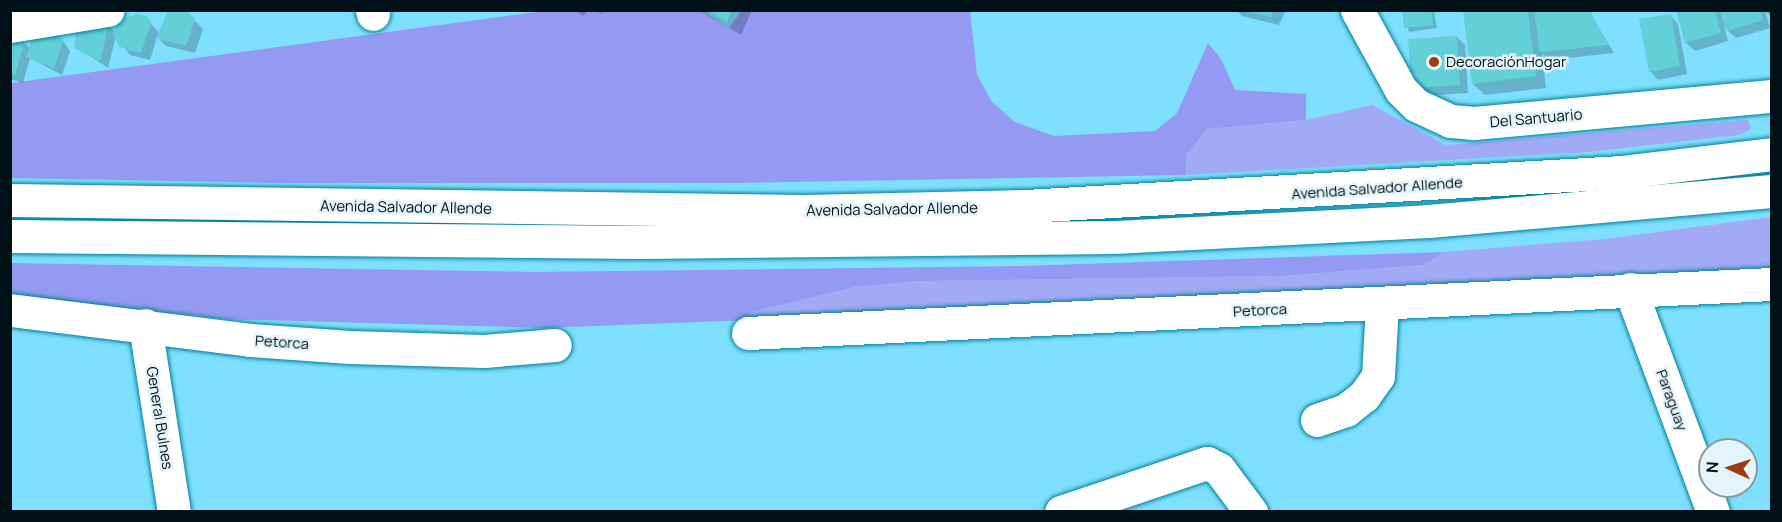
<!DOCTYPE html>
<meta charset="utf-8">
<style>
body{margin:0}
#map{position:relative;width:1782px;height:522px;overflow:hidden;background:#7ee0fe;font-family:Manrope,sans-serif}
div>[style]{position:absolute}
.green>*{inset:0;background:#a3aaf5}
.forest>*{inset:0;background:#949af1}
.shadow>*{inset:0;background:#0003}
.building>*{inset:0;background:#62d0d6}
.roads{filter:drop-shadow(0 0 2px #01819c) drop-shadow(0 0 2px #01819c)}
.minor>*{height:33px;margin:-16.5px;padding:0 16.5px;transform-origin:16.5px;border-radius:16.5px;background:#fff}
.highway>*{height:33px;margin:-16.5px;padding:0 16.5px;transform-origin:16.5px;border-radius:16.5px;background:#fff}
.dots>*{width:16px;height:16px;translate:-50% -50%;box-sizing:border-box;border:3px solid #e3f5fa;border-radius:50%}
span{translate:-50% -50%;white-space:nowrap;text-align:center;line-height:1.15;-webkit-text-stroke:5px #e3f5fa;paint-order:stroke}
.poi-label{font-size:15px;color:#001117}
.left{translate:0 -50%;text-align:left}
.street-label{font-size:15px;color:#001117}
.frame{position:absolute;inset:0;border:12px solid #001117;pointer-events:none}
.north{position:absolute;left:1698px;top:438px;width:60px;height:60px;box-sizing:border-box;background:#e3f5fa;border:2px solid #889a9f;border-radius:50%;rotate:273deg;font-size:16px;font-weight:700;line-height:24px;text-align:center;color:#001117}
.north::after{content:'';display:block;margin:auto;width:21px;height:27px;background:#a13b13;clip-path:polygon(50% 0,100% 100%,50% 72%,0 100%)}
</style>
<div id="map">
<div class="green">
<i style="clip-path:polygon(1372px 105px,1446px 145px,1748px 120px,1751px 129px,1739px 135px,1588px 152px,1186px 175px,1186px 155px,1207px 129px,1306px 120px)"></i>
<i style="clip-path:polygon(1771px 217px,1771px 274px,749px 320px,749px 312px,855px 287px,920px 281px,1281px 276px,1423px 265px,1444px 252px,1605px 239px)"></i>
</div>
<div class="forest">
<i style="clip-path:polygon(551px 10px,702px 11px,729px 28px,741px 11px,970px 11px,977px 75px,992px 102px,1015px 122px,1054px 136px,1155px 131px,1177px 113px,1208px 43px,1221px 59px,1235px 90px,1306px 94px,1306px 120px,1207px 129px,1186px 155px,1186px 175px,738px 183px,278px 183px,11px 178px,11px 83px)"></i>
<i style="clip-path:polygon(1444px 252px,1423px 265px,1281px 276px,920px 281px,855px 287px,750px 312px,749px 320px,544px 328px,226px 319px,11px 296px,11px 263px,536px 272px,1019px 266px)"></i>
</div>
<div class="shadow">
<i style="clip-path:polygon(184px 10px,203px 29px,195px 53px,166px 46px,157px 37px,150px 60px,130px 55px,116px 36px,108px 68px,76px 47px,108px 25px,115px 32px,146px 18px,159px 33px,169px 12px)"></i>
<i style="clip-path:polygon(575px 10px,589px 10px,583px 16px)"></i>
<i style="clip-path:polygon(593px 10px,604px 10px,602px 14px)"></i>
<i style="clip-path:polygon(698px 10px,752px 10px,741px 35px)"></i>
<i style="clip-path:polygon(1236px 10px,1286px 10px,1279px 25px,1242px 16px)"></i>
<i style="clip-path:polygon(1403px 10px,1434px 10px,1437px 28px,1409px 32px)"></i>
<i style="clip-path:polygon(1464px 10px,1588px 10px,1614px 53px,1549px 60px,1542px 53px,1546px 88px,1485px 95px,1473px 84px)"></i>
<i style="clip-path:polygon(1677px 10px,1772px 10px,1772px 18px,1765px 11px,1770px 28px,1736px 38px,1724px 27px,1728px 41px,1695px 51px,1686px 43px)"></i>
<i style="clip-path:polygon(1670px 15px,1678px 24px,1687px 74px,1658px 80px,1650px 71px)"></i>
<i style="clip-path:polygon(58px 33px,70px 51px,62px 75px,30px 58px,23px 83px,10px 79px,10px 35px,31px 48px)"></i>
<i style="clip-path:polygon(1457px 37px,1465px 45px,1468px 93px,1421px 96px,1413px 88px)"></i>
</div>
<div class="building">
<i style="clip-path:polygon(186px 10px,195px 19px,186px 46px,156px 38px,168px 11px)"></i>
<i style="clip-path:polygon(706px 10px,732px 10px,727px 22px)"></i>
<i style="clip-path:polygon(1238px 10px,1274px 10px,1271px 17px)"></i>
<i style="clip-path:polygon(1402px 10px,1431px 10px,1433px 25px,1404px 28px)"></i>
<i style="clip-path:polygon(1463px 10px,1528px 10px,1536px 76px,1472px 84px)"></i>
<i style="clip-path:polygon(1534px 10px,1590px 10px,1608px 45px,1540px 52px)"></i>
<i style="clip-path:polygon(1676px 10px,1715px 10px,1721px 33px,1685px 43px)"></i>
<i style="clip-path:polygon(1720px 10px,1760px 10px,1763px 20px,1726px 31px)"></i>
<i style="clip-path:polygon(138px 14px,147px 16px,151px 23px,141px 53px,120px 47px,113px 34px,120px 19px)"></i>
<i style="clip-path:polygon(1671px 14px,1680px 66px,1649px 72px,1639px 19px)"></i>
<i style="clip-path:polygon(109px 24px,100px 61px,74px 48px,77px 27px)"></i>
<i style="clip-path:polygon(35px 32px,59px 32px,63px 42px,54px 68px,26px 57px)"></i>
<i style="clip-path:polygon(10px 34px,25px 40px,15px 75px,10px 74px)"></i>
<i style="clip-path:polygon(1457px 36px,1460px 85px,1411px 88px,1408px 39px)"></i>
</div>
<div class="roads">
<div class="minor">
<i style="left:372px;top:10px;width:4px;rotate:76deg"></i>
<i style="left:1357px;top:10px;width:91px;rotate:61.2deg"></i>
<i style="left:1401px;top:90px;width:21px;rotate:45deg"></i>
<i style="left:1416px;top:105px;width:38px;rotate:25deg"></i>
<i style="left:1451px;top:121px;width:23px;rotate:5deg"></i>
<i style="left:1474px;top:123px;width:299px;rotate:-5.2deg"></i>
<i style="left:10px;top:26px;width:99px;rotate:-9.3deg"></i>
<i style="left:1630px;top:289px;width:238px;rotate:69.6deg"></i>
<i style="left:10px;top:310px;width:242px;rotate:7.1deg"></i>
<i style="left:250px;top:340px;width:100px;rotate:4deg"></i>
<i style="left:350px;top:347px;width:134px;rotate:1.7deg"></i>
<i style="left:484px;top:351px;width:71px;rotate:-4.8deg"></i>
<i style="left:145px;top:325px;width:189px;rotate:81.2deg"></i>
<i style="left:748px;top:333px;width:1025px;rotate:-2.74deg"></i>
<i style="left:1317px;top:420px;width:31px;rotate:-19deg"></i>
<i style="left:1346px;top:410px;width:23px;rotate:-38deg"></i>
<i style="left:1364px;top:396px;width:24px;rotate:-55deg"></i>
<i style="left:1378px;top:376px;width:72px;rotate:-86.8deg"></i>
<i style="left:1061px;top:512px;width:154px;rotate:-18.6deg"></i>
<i style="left:1207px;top:463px;width:13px;rotate:27deg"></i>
<i style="left:1219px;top:469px;width:54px;rotate:53.3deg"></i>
</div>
<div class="highway">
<i style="left:10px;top:200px;width:793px;rotate:0.79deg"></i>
<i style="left:803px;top:211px;width:222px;rotate:-1.3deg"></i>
<i style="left:1025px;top:206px;width:598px;rotate:-3.26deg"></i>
<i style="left:1622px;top:172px;width:151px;rotate:-6.8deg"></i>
<i style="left:10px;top:236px;width:631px;rotate:0.54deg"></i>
<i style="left:641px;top:242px;width:473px;rotate:-0.6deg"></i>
<i style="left:1114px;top:237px;width:314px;rotate:-2.9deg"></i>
<i style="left:1428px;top:221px;width:345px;rotate:-5deg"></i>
</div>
</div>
<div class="dots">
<i style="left:1434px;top:62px;background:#a13b13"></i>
</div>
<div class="poi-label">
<span class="left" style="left:1446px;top:62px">DecoraciónHogar</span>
</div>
<div class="street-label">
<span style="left:1536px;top:118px;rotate:-5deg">Del Santuario</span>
<span style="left:1377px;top:188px;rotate:-4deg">Avenida Salvador Allende</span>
<span style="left:406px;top:207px;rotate:1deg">Avenida Salvador Allende</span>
<span style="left:892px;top:209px;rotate:-1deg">Avenida Salvador Allende</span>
<span style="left:1260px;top:310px;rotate:-3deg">Petorca</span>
<span style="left:282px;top:342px;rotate:4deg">Petorca</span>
<span style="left:1672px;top:400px;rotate:70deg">Paraguay</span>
<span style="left:160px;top:418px;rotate:81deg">General Bulnes</span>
</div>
<div class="frame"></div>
<div class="north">N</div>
</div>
